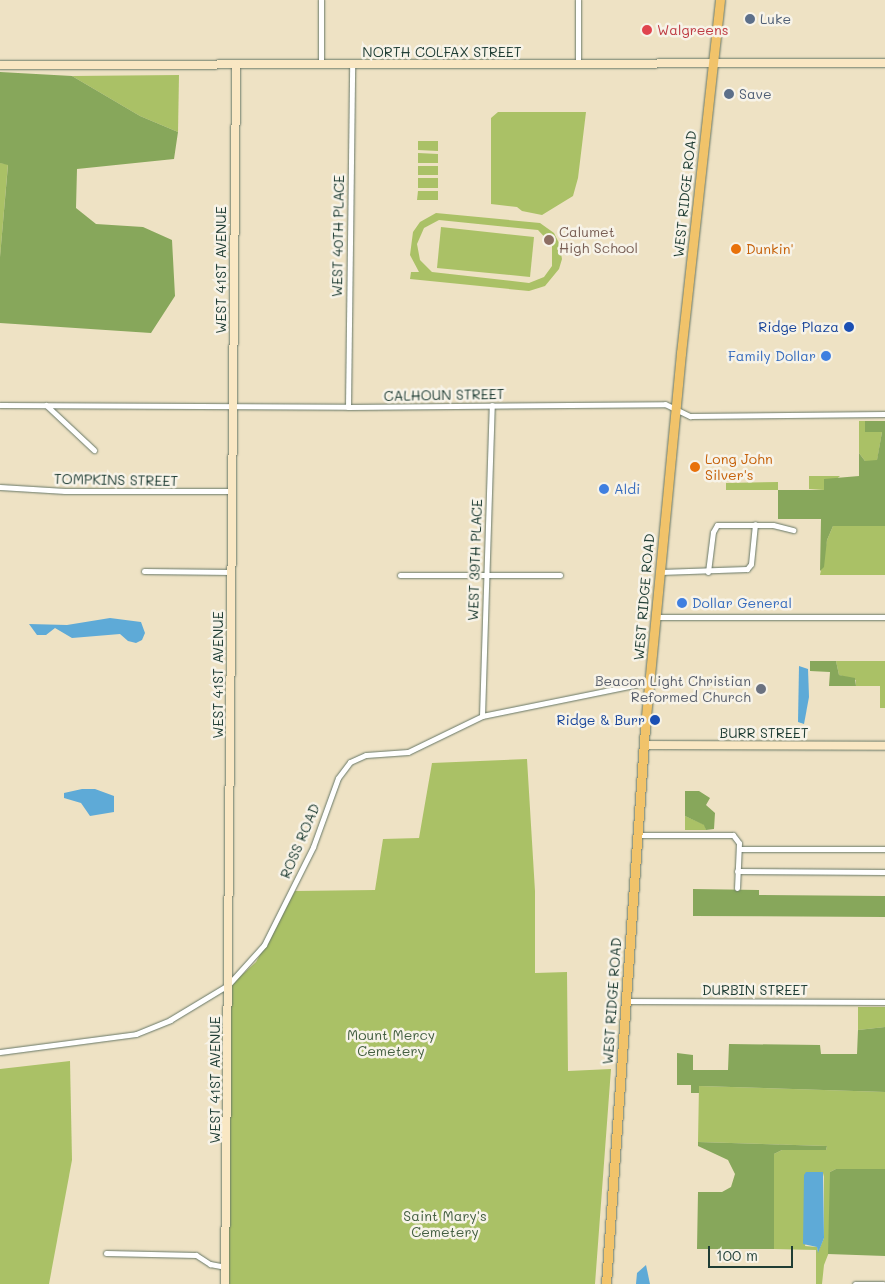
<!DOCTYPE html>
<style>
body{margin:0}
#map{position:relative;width:885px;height:1284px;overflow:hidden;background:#eee2c4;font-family:Mali,sans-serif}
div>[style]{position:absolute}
.green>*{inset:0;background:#aac166}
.forest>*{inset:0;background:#87a75b}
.water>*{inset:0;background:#5eaad7}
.roads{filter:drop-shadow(0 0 1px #677766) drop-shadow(0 0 1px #677766)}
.street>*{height:5px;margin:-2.5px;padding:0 2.5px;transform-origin:2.5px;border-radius:2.5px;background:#fff}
.secondary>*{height:8px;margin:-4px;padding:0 4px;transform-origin:4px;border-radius:4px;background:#f9e7c3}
.primary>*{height:9px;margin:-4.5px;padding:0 4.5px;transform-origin:4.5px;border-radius:4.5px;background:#f1c36a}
.dots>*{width:14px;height:14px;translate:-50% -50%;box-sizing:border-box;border:2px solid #f7f3e8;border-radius:50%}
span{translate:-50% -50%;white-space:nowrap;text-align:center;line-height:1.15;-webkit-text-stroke:5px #f7f3e8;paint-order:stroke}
.service-label{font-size:14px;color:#4e5e75}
.left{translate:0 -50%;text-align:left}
.health-label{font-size:14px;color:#be3a42}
.street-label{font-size:14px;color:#1f3d34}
.education-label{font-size:14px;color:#785e54}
.food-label{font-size:14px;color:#c56008}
.transit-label{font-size:14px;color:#164399}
.right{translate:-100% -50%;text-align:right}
.shop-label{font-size:14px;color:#366cbe}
.worship-label{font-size:14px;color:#5b616d}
.park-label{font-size:14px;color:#425e40}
.scale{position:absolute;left:708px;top:1246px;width:85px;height:22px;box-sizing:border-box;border:2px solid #1f3d34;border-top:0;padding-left:6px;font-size:15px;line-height:18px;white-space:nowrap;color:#1f3d34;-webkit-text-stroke:4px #f7f3e8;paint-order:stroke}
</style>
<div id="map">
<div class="green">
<i style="clip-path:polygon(179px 75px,178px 132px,140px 116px,72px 76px)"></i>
<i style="clip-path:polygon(498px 112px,586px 112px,578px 178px,573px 196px,542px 215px,522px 211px,517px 207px,491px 204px,491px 118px)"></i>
<i style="clip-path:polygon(418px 141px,438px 141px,438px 151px,418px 150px)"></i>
<i style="clip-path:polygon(418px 153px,438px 154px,438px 163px,418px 163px)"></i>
<i style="clip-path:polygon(0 163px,8px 164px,0 257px)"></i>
<i style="clip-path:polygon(418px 166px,438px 166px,438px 175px,418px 175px)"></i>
<i style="clip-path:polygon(418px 178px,438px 178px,438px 188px,418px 188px)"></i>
<i style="clip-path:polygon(418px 191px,438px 191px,438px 200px,417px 200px)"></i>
<i style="clip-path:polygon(evenodd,436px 213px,540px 223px,554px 233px,559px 243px,562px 259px,559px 269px,545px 286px,529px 291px,410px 279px,411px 272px,419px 272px,410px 255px,413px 232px,420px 222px,436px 213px,439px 220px,538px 230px,552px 245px,552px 266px,544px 277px,529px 283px,432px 272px,420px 260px,417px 244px,424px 228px,439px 220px)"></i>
<i style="clip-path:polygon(441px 227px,534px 237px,530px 277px,437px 268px)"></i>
<i style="clip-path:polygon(859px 421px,865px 421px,865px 432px,882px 432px,877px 461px,865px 461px,859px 453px)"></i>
<i style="clip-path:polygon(809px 476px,840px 476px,824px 490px,809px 489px)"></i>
<i style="clip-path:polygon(778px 482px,778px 490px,726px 490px,726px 483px)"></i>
<i style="clip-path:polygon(833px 526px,885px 526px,885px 575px,820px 575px,827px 540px)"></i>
<i style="clip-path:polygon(836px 661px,885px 661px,885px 708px,880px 708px,880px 686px,856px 686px,856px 680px,839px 675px)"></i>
<i style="clip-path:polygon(527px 759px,535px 891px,535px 973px,567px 972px,568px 1071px,611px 1069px,595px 1284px,228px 1284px,231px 985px,256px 962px,295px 891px,375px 890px,383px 839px,419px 838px,432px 763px)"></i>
<i style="clip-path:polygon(685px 816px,705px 825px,706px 830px,685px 830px)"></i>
<i style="clip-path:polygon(858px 1007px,885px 1007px,885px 1027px,858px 1030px)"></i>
<i style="clip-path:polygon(70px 1061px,72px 1160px,49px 1284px,0 1284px,0 1069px)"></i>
<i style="clip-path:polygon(evenodd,699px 1086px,885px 1092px,885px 1169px,836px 1169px,830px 1172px,831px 1247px,824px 1265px,822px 1284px,816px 1284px,816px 1250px,774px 1249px,774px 1154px,782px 1150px,826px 1150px,827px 1146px,698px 1142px,699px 1086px,824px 1173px,824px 1238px,818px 1252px,817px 1247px,805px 1246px,824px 1173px)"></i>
</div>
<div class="forest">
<i style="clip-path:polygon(0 72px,72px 76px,140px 116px,178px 132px,174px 159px,77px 169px,76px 208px,96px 224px,143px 227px,172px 240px,175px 296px,151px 333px,0 323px,0 257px,8px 165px,0 163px)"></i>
<i style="clip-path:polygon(865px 421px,885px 421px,885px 526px,833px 526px,827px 540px,824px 567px,820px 571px,821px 519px,778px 519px,778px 490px,824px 490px,824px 479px,859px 476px,859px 453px,865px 461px,877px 460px,882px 432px,865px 432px)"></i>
<i style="clip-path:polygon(810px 661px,836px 661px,839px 675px,855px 678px,856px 686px,829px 686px,830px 672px,810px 671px)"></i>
<i style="clip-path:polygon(685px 791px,699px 791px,710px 798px,706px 805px,715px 813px,714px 829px,706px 830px,704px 825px,685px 816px)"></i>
<i style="clip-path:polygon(693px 889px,759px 890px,759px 895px,885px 896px,885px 917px,693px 916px)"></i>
<i style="clip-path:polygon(885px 1027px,885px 1092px,699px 1086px,699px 1093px,691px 1093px,691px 1085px,677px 1085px,677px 1053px,693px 1055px,693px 1070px,728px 1070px,729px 1044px,820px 1045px,821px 1054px,857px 1054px,858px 1030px)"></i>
<i style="clip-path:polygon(698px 1142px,827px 1146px,826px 1150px,782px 1150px,774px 1154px,774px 1249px,697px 1249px,698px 1192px,722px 1192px,731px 1187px,735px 1174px,728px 1160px,698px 1146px)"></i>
<i style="clip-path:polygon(836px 1169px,885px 1169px,885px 1256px,828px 1254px,830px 1172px)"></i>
</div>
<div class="water">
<i style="clip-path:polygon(110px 618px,141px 622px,145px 633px,142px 640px,136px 643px,128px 641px,120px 634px,72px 638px,55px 628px,46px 635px,37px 635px,29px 624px,67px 625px)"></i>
<i style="clip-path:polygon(799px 666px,808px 669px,809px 697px,804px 724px,798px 722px)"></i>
<i style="clip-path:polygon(82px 789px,95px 789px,114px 796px,114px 812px,90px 816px,81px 803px,64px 798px,64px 793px)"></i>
<i style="clip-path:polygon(823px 1172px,824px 1238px,818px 1253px,817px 1247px,803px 1244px,804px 1175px,806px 1172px)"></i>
<i style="clip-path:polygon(646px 1265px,650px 1284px,636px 1284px,637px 1273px)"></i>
</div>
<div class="roads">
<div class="street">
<i style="left:578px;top:0;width:64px;rotate:90deg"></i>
<i style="left:321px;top:65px;width:65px;rotate:-90deg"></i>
<i style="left:0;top:405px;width:348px;rotate:0.3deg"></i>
<i style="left:348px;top:407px;width:317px;rotate:-0.5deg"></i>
<i style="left:665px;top:404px;width:28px;rotate:26deg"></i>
<i style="left:690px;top:416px;width:195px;rotate:-0.6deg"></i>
<i style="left:46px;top:405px;width:66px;rotate:43.2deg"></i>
<i style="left:348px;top:407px;width:342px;rotate:-89.3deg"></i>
<i style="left:0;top:487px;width:65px;rotate:3.5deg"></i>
<i style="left:65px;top:491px;width:167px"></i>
<i style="left:144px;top:571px;width:88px;rotate:0.7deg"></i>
<i style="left:660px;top:572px;width:87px;rotate:-2deg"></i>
<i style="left:747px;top:569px;width:6px;rotate:-51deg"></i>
<i style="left:751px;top:564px;width:40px;rotate:-84.3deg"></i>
<i style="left:708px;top:572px;width:40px;rotate:-82.9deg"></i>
<i style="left:713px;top:532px;width:8px;rotate:-60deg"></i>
<i style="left:717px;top:525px;width:56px"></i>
<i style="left:773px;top:525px;width:21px;rotate:14deg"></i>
<i style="left:400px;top:575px;width:160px"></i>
<i style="left:656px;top:617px;width:229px"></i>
<i style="left:482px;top:716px;width:311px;rotate:-88.2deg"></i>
<i style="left:637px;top:835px;width:96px"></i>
<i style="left:733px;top:835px;width:10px;rotate:53deg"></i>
<i style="left:739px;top:843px;width:45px;rotate:92.5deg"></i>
<i style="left:739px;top:849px;width:146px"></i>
<i style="left:737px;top:871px;width:148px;rotate:0.4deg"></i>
<i style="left:626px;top:1001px;width:259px;rotate:0.2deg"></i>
<i style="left:0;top:1052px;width:137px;rotate:-7.5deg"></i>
<i style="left:136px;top:1034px;width:37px;rotate:-22deg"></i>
<i style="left:170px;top:1020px;width:68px;rotate:-31.1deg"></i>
<i style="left:228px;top:985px;width:54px;rotate:-48deg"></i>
<i style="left:264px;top:945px;width:110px;rotate:-63.4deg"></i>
<i style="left:313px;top:847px;width:73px;rotate:-70.1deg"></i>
<i style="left:338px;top:778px;width:20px;rotate:-53deg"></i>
<i style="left:350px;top:762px;width:17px;rotate:-24deg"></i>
<i style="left:366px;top:755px;width:42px;rotate:-4.1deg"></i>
<i style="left:408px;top:752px;width:82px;rotate:-25.9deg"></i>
<i style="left:482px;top:716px;width:170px;rotate:-11.5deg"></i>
<i style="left:106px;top:1253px;width:90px;rotate:1.3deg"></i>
<i style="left:196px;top:1255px;width:17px;rotate:33deg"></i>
<i style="left:210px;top:1264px;width:16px;rotate:11deg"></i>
<i style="left:855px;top:1284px;width:28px"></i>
</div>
<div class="secondary">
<i style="left:0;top:65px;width:885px;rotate:-0.13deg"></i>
<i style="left:644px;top:745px;width:241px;rotate:0.2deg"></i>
<i style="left:225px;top:1284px;width:1218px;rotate:-89.48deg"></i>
</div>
<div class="primary">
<i style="left:606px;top:1284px;width:558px;rotate:-85.99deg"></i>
<i style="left:645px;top:727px;width:376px;rotate:-84.5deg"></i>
<i style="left:681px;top:353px;width:355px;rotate:-83.7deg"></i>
</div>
</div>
<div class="dots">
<i style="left:750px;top:19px;background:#5c6f8a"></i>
<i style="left:647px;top:30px;background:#e0444e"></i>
<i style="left:729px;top:94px;background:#5c6f8a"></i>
<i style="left:549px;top:240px;background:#8d6e63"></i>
<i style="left:736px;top:249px;background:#e8710a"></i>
<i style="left:849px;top:327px;background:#1a4fb4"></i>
<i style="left:826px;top:356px;background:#3f7fe0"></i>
<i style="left:695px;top:467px;background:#e8710a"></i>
<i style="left:604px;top:489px;background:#3f7fe0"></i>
<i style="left:682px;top:603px;background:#3f7fe0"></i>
<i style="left:761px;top:689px;background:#6b7280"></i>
<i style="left:655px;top:720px;background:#1a4fb4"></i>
</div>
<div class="service-label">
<span class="left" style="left:760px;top:19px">Luke</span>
<span class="left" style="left:739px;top:94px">Save</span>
</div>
<div class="health-label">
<span class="left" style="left:657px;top:30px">Walgreens</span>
</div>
<div class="street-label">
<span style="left:442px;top:52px">NORTH COLFAX STREET</span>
<span style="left:685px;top:194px;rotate:-84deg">WEST RIDGE ROAD</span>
<span style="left:338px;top:236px;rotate:-89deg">WEST 40TH PLACE</span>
<span style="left:221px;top:270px;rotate:-90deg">WEST 41ST AVENUE</span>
<span style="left:444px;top:395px;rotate:-1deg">CALHOUN STREET</span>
<span style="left:116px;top:480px;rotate:1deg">TOMPKINS STREET</span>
<span style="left:475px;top:560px;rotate:-88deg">WEST 39TH PLACE</span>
<span style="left:644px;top:597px;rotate:-85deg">WEST RIDGE ROAD</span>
<span style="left:218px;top:675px;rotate:-90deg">WEST 41ST AVENUE</span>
<span style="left:764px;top:733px">BURR STREET</span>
<span style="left:300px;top:841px;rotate:-67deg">ROSS ROAD</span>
<span style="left:755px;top:990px">DURBIN STREET</span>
<span style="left:612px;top:1001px;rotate:-86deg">WEST RIDGE ROAD</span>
<span style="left:215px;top:1080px;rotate:-90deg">WEST 41ST AVENUE</span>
</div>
<div class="education-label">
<span class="left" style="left:559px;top:240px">Calumet<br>High School</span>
</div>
<div class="food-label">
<span class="left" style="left:746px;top:249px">Dunkin'</span>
<span class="left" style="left:705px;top:467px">Long John<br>Silver's</span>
</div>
<div class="transit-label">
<span class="right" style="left:839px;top:327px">Ridge Plaza</span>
<span class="right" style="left:645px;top:720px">Ridge &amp; Burr</span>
</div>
<div class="shop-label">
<span class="right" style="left:816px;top:356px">Family Dollar</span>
<span class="left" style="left:614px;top:489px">Aldi</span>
<span class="left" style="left:692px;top:603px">Dollar General</span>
</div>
<div class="worship-label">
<span class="right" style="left:751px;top:689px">Beacon Light Christian<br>Reformed Church</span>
</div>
<div class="park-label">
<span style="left:391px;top:1043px">Mount Mercy<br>Cemetery</span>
<span style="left:445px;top:1224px">Saint Mary's<br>Cemetery</span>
</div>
<div class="scale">100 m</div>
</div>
